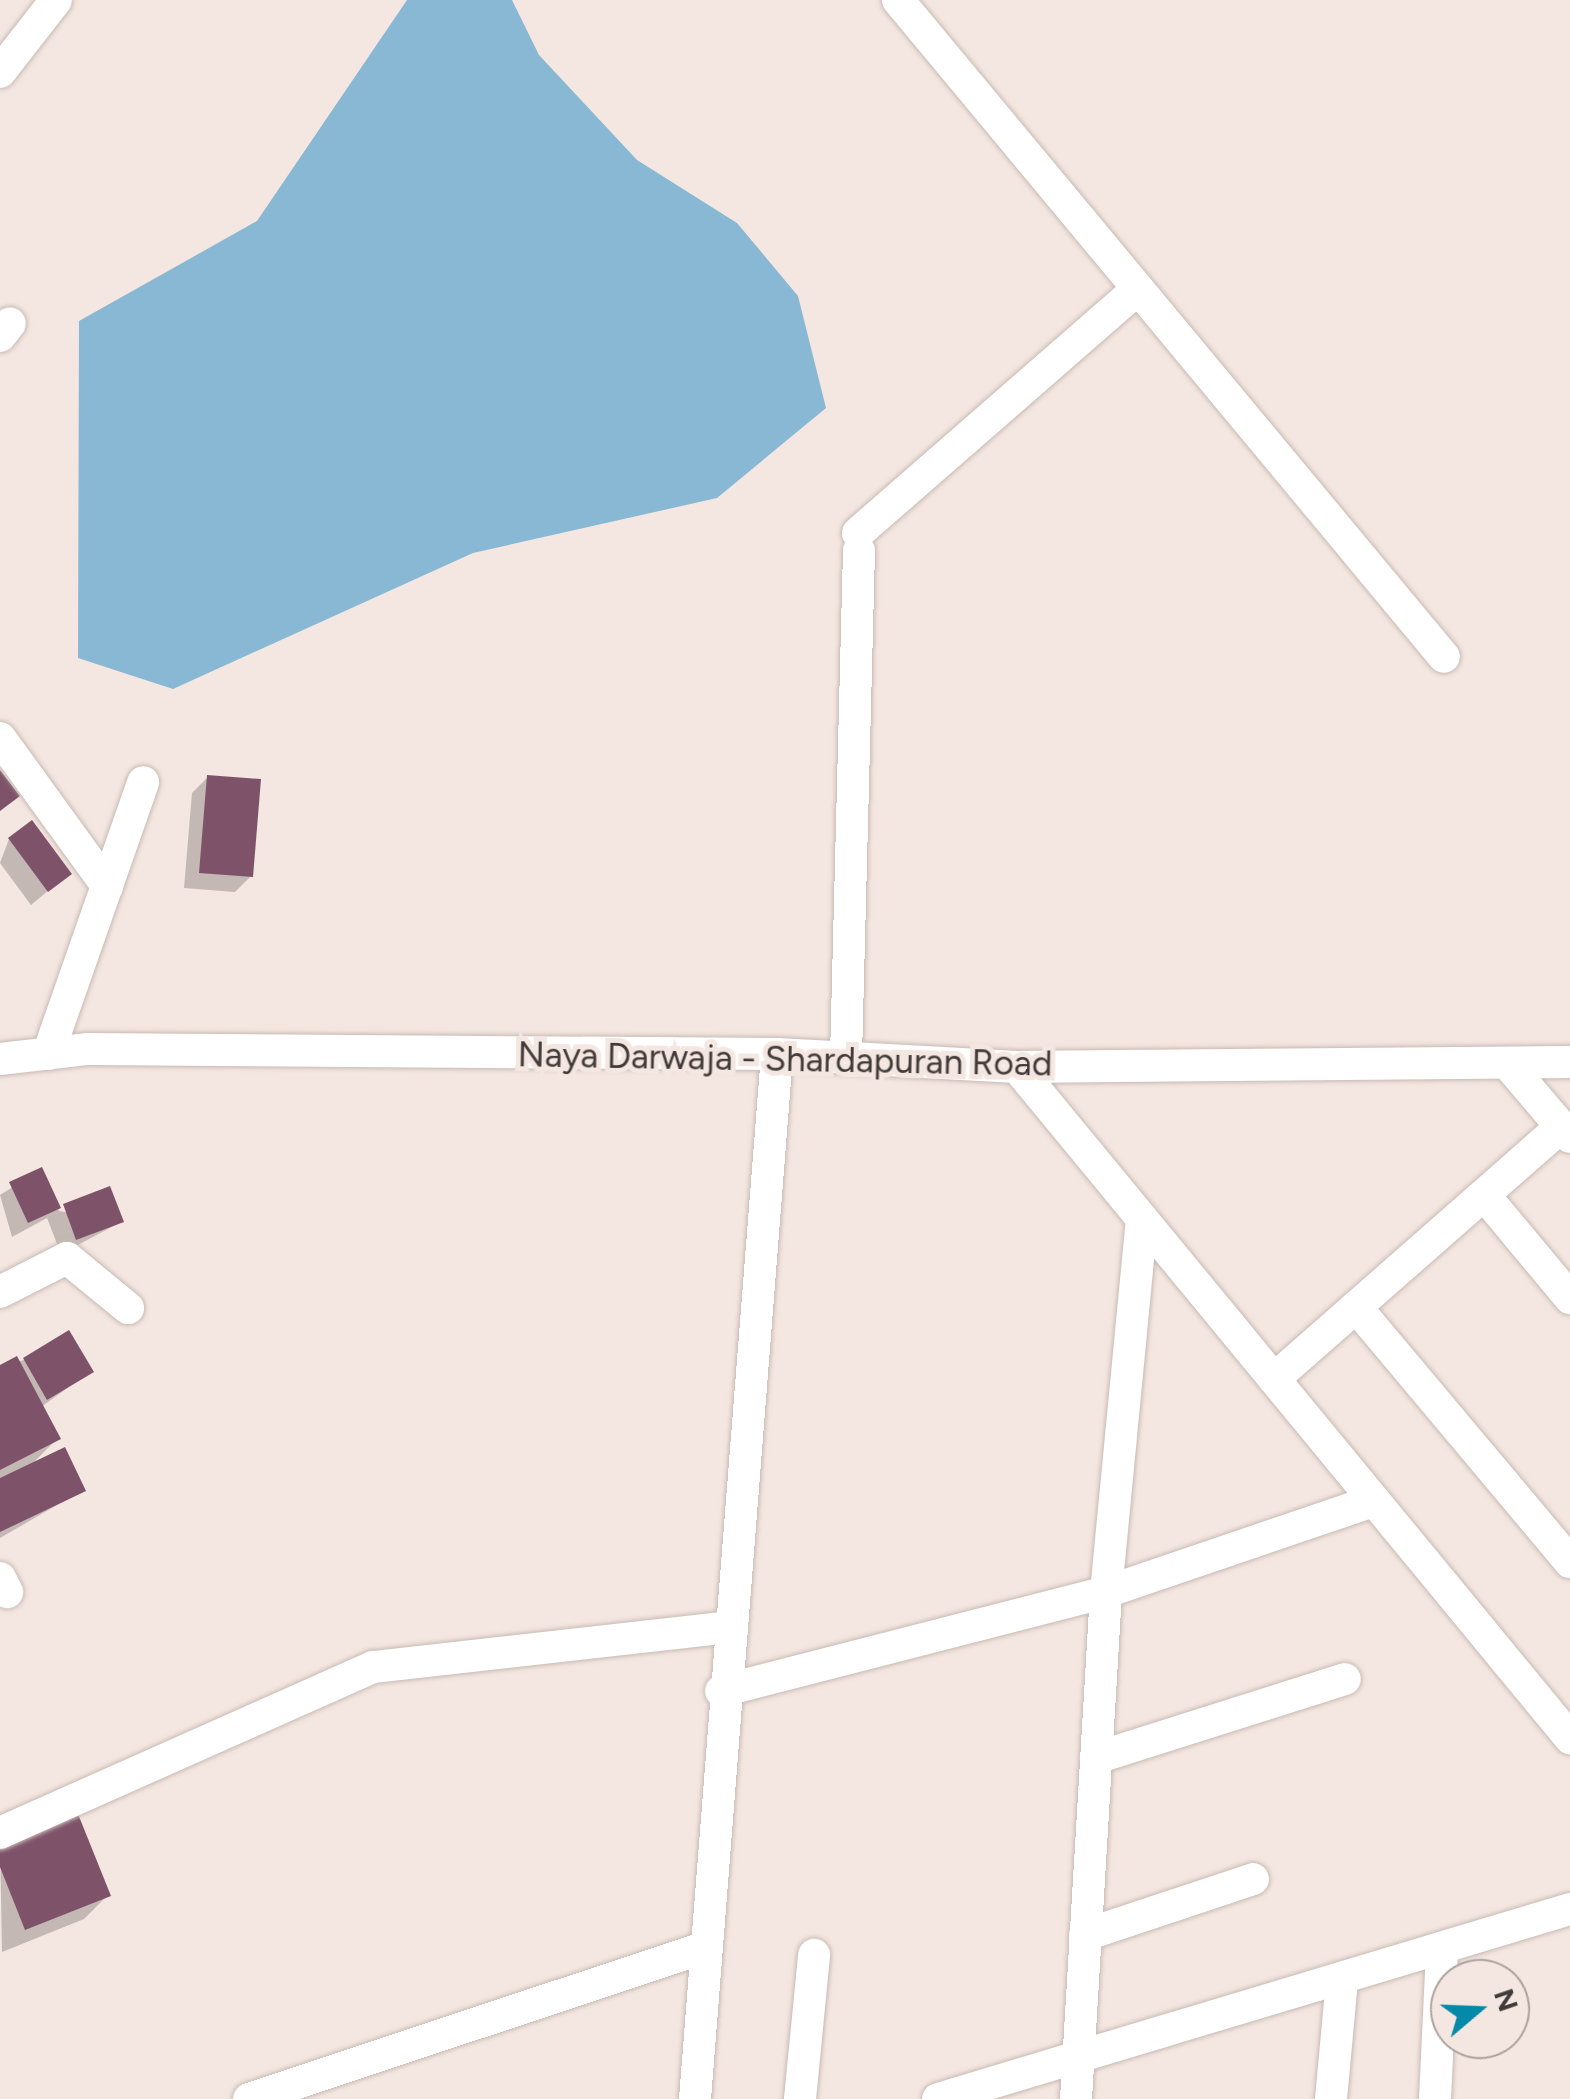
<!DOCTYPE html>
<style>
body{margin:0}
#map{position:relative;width:1570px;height:2099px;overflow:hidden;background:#f4e6e0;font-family:Figtree,sans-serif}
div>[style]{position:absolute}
.water>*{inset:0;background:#89b8d4}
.shadow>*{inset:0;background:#0003}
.building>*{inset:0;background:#7e5369}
.roads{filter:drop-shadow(0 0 2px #c7bab4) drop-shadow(0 0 2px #c7bab4)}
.street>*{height:32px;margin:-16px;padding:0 16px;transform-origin:16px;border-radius:16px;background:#fff}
span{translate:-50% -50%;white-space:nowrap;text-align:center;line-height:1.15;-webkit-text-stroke:10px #f4e6e0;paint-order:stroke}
.street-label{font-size:35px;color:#403a38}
.north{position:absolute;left:1430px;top:1959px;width:100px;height:100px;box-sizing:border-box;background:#f4e6e0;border:2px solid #aca19d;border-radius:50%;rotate:71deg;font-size:28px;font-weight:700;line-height:40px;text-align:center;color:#403a38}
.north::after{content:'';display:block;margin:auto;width:35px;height:45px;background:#0489aa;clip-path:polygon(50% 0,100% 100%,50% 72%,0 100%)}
</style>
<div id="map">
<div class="water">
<i style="clip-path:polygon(407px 0,512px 0,539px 55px,637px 160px,737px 223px,798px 296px,826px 408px,717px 498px,473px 553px,173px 689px,78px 658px,79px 321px,257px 221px)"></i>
</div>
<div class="shadow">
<i style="clip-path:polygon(208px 777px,251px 876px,235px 892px,184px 888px,192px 793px)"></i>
<i style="clip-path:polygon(9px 839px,68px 874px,31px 905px,0 863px)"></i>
<i style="clip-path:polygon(40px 1170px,59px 1211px,121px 1222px,61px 1254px,47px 1218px,12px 1237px,0 1195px)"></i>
<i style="clip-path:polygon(24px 1360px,91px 1371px,41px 1407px,58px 1438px,31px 1465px,83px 1490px,0 1538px,0 1367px)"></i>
<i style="clip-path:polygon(0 1842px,108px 1895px,84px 1919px,2px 1952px)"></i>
</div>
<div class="building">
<i style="clip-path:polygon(0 770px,20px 796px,0 811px)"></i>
<i style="clip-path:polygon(207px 775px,261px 779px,253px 877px,199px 873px)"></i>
<i style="clip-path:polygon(32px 820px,72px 874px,48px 892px,8px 838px)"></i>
<i style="clip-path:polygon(42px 1167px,61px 1208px,28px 1223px,9px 1182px)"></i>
<i style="clip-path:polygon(110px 1186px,124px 1222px,76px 1240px,63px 1204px)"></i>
<i style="clip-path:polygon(69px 1330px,94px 1372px,47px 1400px,23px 1358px)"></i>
<i style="clip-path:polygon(17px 1356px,61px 1439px,0 1470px,0 1365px)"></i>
<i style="clip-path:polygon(65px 1447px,86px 1491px,0 1532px,0 1478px)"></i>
<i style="clip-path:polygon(76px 1809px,111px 1896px,25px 1930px,0 1867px,0 1840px)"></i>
</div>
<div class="roads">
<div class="street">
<i style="left:898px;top:0;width:854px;rotate:50.27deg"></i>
<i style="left:0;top:72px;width:91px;rotate:-52.1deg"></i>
<i style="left:0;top:336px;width:16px;rotate:-52deg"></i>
<i style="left:858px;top:533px;width:371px;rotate:-41.1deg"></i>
<i style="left:0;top:738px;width:183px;rotate:54.1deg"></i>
<i style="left:48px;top:1054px;width:288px;rotate:-70.7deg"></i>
<i style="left:846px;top:1057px;width:507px;rotate:-88.53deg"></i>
<i style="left:0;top:1059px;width:89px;rotate:-6.5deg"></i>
<i style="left:88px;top:1049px;width:689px;rotate:0.42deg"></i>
<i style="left:777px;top:1054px;width:240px;rotate:3.1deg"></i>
<i style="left:1017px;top:1067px;width:553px;rotate:-0.52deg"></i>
<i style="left:1507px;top:1063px;width:97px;rotate:49.6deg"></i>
<i style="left:1017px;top:1067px;width:870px;rotate:50.51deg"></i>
<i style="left:1485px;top:1196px;width:133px;rotate:50.2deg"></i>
<i style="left:0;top:1292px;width:75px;rotate:-26.9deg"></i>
<i style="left:67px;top:1258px;width:79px;rotate:39.3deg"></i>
<i style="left:1356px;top:1307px;width:333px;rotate:50deg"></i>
<i style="left:1274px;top:1379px;width:382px;rotate:-41.3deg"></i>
<i style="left:0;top:1578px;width:16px;rotate:63deg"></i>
<i style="left:721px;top:1691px;width:398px;rotate:-14.4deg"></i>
<i style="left:1106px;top:1592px;width:283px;rotate:-18.8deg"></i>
<i style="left:1096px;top:1758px;width:261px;rotate:-17.6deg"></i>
<i style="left:0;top:1833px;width:408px;rotate:-24deg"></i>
<i style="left:373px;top:1667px;width:356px;rotate:-6.4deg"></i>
<i style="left:1085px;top:1935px;width:177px;rotate:-18.4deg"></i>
<i style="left:249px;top:2099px;width:481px;rotate:-18.4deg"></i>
<i style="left:695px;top:2099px;width:1048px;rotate:-85.51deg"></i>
<i style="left:800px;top:2099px;width:145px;rotate:-84.4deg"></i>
<i style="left:938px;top:2099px;width:660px;rotate:-16.73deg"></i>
<i style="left:1076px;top:2099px;width:508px;rotate:-86.61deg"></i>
<i style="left:1106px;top:1592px;width:375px;rotate:-84.5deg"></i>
<i style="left:1331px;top:2099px;width:119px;rotate:-84.7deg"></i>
<i style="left:1435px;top:2099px;width:150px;rotate:-87.3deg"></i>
</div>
</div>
<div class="street-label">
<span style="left:785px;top:1059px;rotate:1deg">Naya Darwaja - Shardapuran Road</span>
</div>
<div class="north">N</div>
</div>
